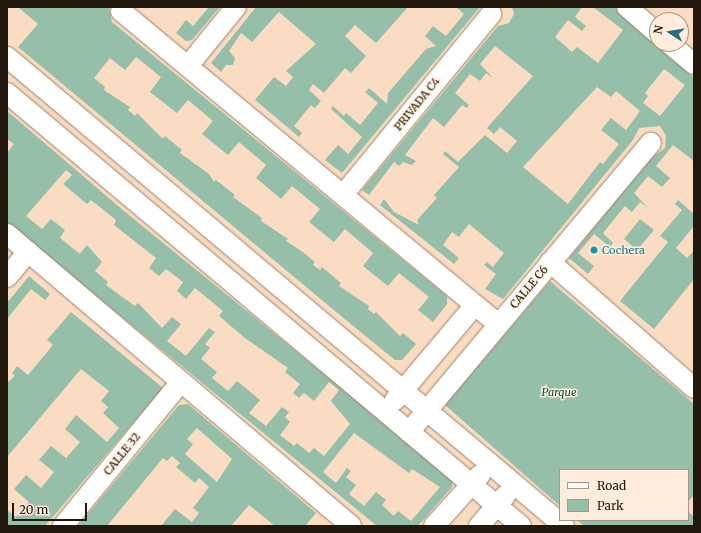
<!DOCTYPE html>
<style>
body{margin:0}
#map{position:relative;width:701px;height:533px;overflow:hidden;background:#fadcc2;font-family:Merriweather,serif}
div>[style]{position:absolute}
.green>*{inset:0;background:#96bfaa}
.roads{filter:drop-shadow(0 0 1px #9e836b) drop-shadow(0 0 1px #9e836b)}
.street>*{height:20px;margin:-10px;padding:0 10px;transform-origin:10px;border-radius:10px;background:#fff}
.dots>*{width:11px;height:11px;translate:-50% -50%;box-sizing:border-box;border:2px solid #feecdc;border-radius:50%}
span{translate:-50% -50%;white-space:nowrap;text-align:center;line-height:1.15;-webkit-text-stroke:3px #feecdc;paint-order:stroke}
.street-label{font-size:11px;color:#22180e}
.culture-label{font-size:11px;color:#0d838f}
.left{translate:0 -50%;text-align:left}
.park-label{font-size:11px;color:#00563a;font-style:italic}
.frame{position:absolute;inset:0;border:8px solid #22180e;pointer-events:none}
.legend{position:absolute;left:559px;top:469px;width:130px;height:52px;box-sizing:border-box;background:#feecdc;border:1px solid #a6978a;margin:0;padding:5px 7px;list-style:none;font-size:12px;color:#22180e}
.legend li{display:flex;align-items:center;gap:8px;height:20px}
.legend b{width:20px;border:1px solid #a6978a}
.north{position:absolute;left:649px;top:12px;width:40px;height:40px;box-sizing:border-box;background:#feecdc;border:1px solid #a6978a;border-radius:50%;rotate:282deg;font-size:11px;font-weight:700;line-height:16px;text-align:center;color:#22180e}
.north::after{content:'';display:block;margin:auto;width:14px;height:18px;background:#296d7d;clip-path:polygon(50% 0,100% 100%,50% 72%,0 100%)}
.scale{position:absolute;left:12px;top:503px;width:75px;height:18px;box-sizing:border-box;border:2px solid #22180e;border-top:0;padding-left:5px;font-size:12px;line-height:14px;white-space:nowrap;color:#22180e;-webkit-text-stroke:3px #feecdc;paint-order:stroke}
</style>
<div id="map">
<div class="green">
<i style="clip-path:polygon(18px 7px,109px 7px,112px 22px,447px 296px,447px 304px,433px 322px,418px 310px,429px 297px,399px 273px,388px 286px,374px 275px,363px 266px,373px 253px,345px 229px,334px 242px,309px 222px,320px 209px,292px 186px,281px 199px,256px 178px,266px 165px,239px 142px,228px 155px,202px 134px,213px 121px,188px 100px,177px 113px,150px 92px,161px 77px,136px 57px,125px 70px,110px 58px,94px 78px,105px 87px,104px 90px,130px 107px,128px 110px,135px 116px,137px 113px,163px 139px,165px 136px,182px 150px,180px 153px,209px 174px,214px 182px,216px 180px,235px 195px,233px 197px,262px 218px,261px 221px,288px 239px,286px 241px,303px 252px,315px 262px,313px 265px,320px 270px,322px 267px,341px 283px,339px 286px,369px 306px,368px 309px,374px 314px,376px 312px,400px 336px,403px 333px,416px 344px,402px 360px,395px 360px,341px 316px,18px 47px,38px 24px)"></i>
<i style="clip-path:polygon(209px 7px,220px 7px,192px 40px,186px 41px,176px 33px,186px 20px,193px 26px)"></i>
<i style="clip-path:polygon(256px 7px,408px 7px,376px 43px,355px 25px,345px 36px,366px 56px,351px 73px,345px 68px,324px 93px,313px 84px,309px 90px,321px 101px,315px 108px,311px 105px,294px 126px,302px 133px,299px 137px,255px 100px,274px 77px,286px 86px,293px 77px,286px 71px,316px 44px,279px 12px,252px 42px,241px 33px,229px 51px,235px 58px,233px 65px,226px 65px,221px 72px,211px 63px)"></i>
<i style="clip-path:polygon(456px 7px,480px 7px,342px 173px,325px 160px,338px 145px,348px 154px,362px 137px,331px 109px,333px 106px,344px 116px,346px 113px,360px 125px,378px 103px,365px 92px,369px 88px,387px 104px,388px 93px,426px 49px,436px 46px,425px 36px,433px 26px,446px 36px,464px 14px)"></i>
<i style="clip-path:polygon(evenodd,512px 7px,582px 7px,575px 17px,586px 26px,582px 31px,568px 20px,555px 37px,572px 52px,577px 47px,598px 63px,623px 30px,593px 7px,616px 7px,694px 78px,694px 161px,673px 145px,656px 166px,670px 178px,662px 187px,648px 176px,634px 193px,648px 208px,640px 202px,632px 212px,625px 206px,603px 233px,613px 243px,610px 247px,594px 234px,578px 253px,594px 266px,588px 274px,569px 258px,651px 158px,665px 148px,666px 136px,660px 126px,639px 128px,633px 140px,503px 299px,485px 289px,496px 274px,484px 265px,487px 262px,493px 267px,504px 253px,469px 224px,459px 237px,452px 232px,443px 245px,459px 258px,454px 264px,380px 205px,384px 199px,394px 212px,419px 225px,417px 220px,437px 198px,434px 195px,459px 167px,443px 154px,445px 151px,458px 162px,485px 135px,507px 153px,517px 141px,500px 127px,494px 134px,487px 128px,533px 76px,495px 46px,480px 64px,493px 78px,486px 73px,480px 81px,470px 74px,455px 93px,469px 105px,467px 108px,462px 105px,444px 127px,433px 118px,405px 155px,416px 161px,412px 165px,403px 162px,399px 166px,394px 162px,369px 195px,362px 190px,498px 26px,509px 23px,514px 14px,512px 7px,664px 69px,685px 85px,660px 116px,643px 103px,648px 96px,645px 93px,664px 69px,512px 7px,597px 87px,611px 97px,616px 91px,640px 111px,626px 130px,611px 118px,601px 130px,619px 144px,603px 164px,600px 162px,568px 204px,523px 167px,597px 87px)"></i>
<i style="clip-path:polygon(evenodd,7px 111px,124px 211px,453px 479px,452px 487px,418px 526px,377px 526px,7px 223px,7px 153px,14px 144px,7px 139px,7px 111px,66px 170px,72px 175px,63px 184px,87px 204px,91px 200px,116px 220px,114px 225px,156px 258px,149px 268px,159px 276px,166px 269px,183px 282px,177px 291px,186px 299px,195px 288px,223px 311px,219px 316px,245px 338px,288px 368px,285px 372px,300px 384px,293px 393px,299px 398px,304px 393px,314px 401px,329px 382px,339px 390px,331px 401px,350px 424px,324px 456px,314px 448px,309px 453px,297px 443px,294px 446px,280px 435px,290px 422px,285px 417px,289px 412px,282px 407px,266px 426px,249px 413px,260px 400px,237px 381px,228px 391px,212px 378px,217px 372px,201px 359px,210px 348px,205px 344px,215px 332px,209px 328px,186px 356px,167px 341px,181px 324px,172px 317px,162px 328px,138px 303px,135px 306px,106px 285px,108px 282px,95px 271px,102px 262px,87px 245px,80px 254px,60px 238px,65px 230px,51px 219px,42px 229px,26px 216px,66px 170px,7px 111px,354px 433px,409px 473px,412px 469px,440px 487px,411px 521px,398px 511px,394px 516px,382px 505px,386px 500px,376px 492px,364px 506px,349px 494px,356px 485px,346px 477px,351px 471px,347px 468px,336px 483px,323px 472px,354px 433px)"></i>
<i style="clip-path:polygon(678px 200px,694px 214px,694px 226px,676px 248px,687px 258px,694px 251px,694px 279px,654px 329px,620px 301px,668px 242px,660px 236px,682px 210px,675px 204px)"></i>
<i style="clip-path:polygon(640px 219px,654px 230px,637px 250px,624px 239px)"></i>
<i style="clip-path:polygon(29px 276px,50px 294px,45px 300px,31px 289px,7px 319px,7px 303px)"></i>
<i style="clip-path:polygon(550px 281px,694px 404px,694px 495px,688px 502px,688px 470px,560px 470px,560px 506px,445px 405px)"></i>
<i style="clip-path:polygon(71px 312px,163px 388px,45px 526px,7px 526px,7px 510px,16px 517px,29px 502px,14px 489px,26px 475px,41px 488px,54px 472px,39px 460px,51px 446px,66px 458px,80px 442px,65px 429px,76px 415px,107px 442px,119px 428px,103px 413px,108px 407px,101px 401px,109px 391px,81px 369px,7px 457px,7px 383px,15px 376px,12px 373px,17px 366px,28px 375px,53px 345px,47px 340px)"></i>
<i style="clip-path:polygon(evenodd,188px 404px,316px 513px,305px 526px,275px 526px,249px 505px,231px 526px,161px 526px,175px 509px,192px 522px,199px 513px,193px 508px,209px 487px,199px 478px,195px 483px,176px 467px,180px 463px,172px 456px,167px 461px,163px 458px,107px 526px,78px 526px,179px 405px,188px 404px,197px 428px,232px 459px,217px 482px,185px 454px,193px 444px,187px 439px,197px 428px)"></i>
<i style="clip-path:polygon(688px 511px,694px 517px,694px 526px,584px 526px,577px 520px,688px 520px)"></i>
</div>
<div class="roads">
<div class="street">
<i style="left:627px;top:7px;width:40px;rotate:41deg"></i>
<i style="left:121px;top:11px;width:490px;rotate:39.7deg"></i>
<i style="left:670px;top:44px;width:31px;rotate:40deg"></i>
<i style="left:7px;top:57px;width:728px;rotate:40.1deg"></i>
<i style="left:188px;top:66px;width:76px;rotate:-50.9deg"></i>
<i style="left:7px;top:93px;width:672px;rotate:40.11deg"></i>
<i style="left:343px;top:195px;width:234px;rotate:-50.7deg"></i>
<i style="left:7px;top:234px;width:451px;rotate:40.3deg"></i>
<i style="left:550px;top:262px;width:191px;rotate:41.2deg"></i>
<i style="left:7px;top:277px;width:33px;rotate:-50deg"></i>
<i style="left:395px;top:400px;width:124px;rotate:-49.9deg"></i>
<i style="left:409px;top:432px;width:377px;rotate:-50.1deg"></i>
<i style="left:63px;top:526px;width:186px;rotate:-50.7deg"></i>
<i style="left:434px;top:526px;width:69px;rotate:-48deg"></i>
<i style="left:479px;top:526px;width:40px;rotate:-49deg"></i>
</div>
</div>
<div class="dots">
<i style="left:594px;top:250px;background:#0f9aa8"></i>
</div>
<div class="street-label">
<span style="left:417px;top:104px;rotate:-51deg">PRIVADA C4</span>
<span style="left:529px;top:287px;rotate:-50deg">CALLE C6</span>
<span style="left:122px;top:454px;rotate:-51deg">CALLE 32</span>
</div>
<div class="culture-label">
<span class="left" style="left:602px;top:250px">Cochera</span>
</div>
<div class="park-label">
<span style="left:559px;top:392px">Parque</span>
</div>
<div class="frame"></div>
<ul class="legend">
<li><b style="height:5px;background:#fff"></b>Road</li>
<li><b style="height:11px;background:#96bfaa"></b>Park</li>
</ul>
<div class="north">N</div>
<div class="scale">20 m</div>
</div>
